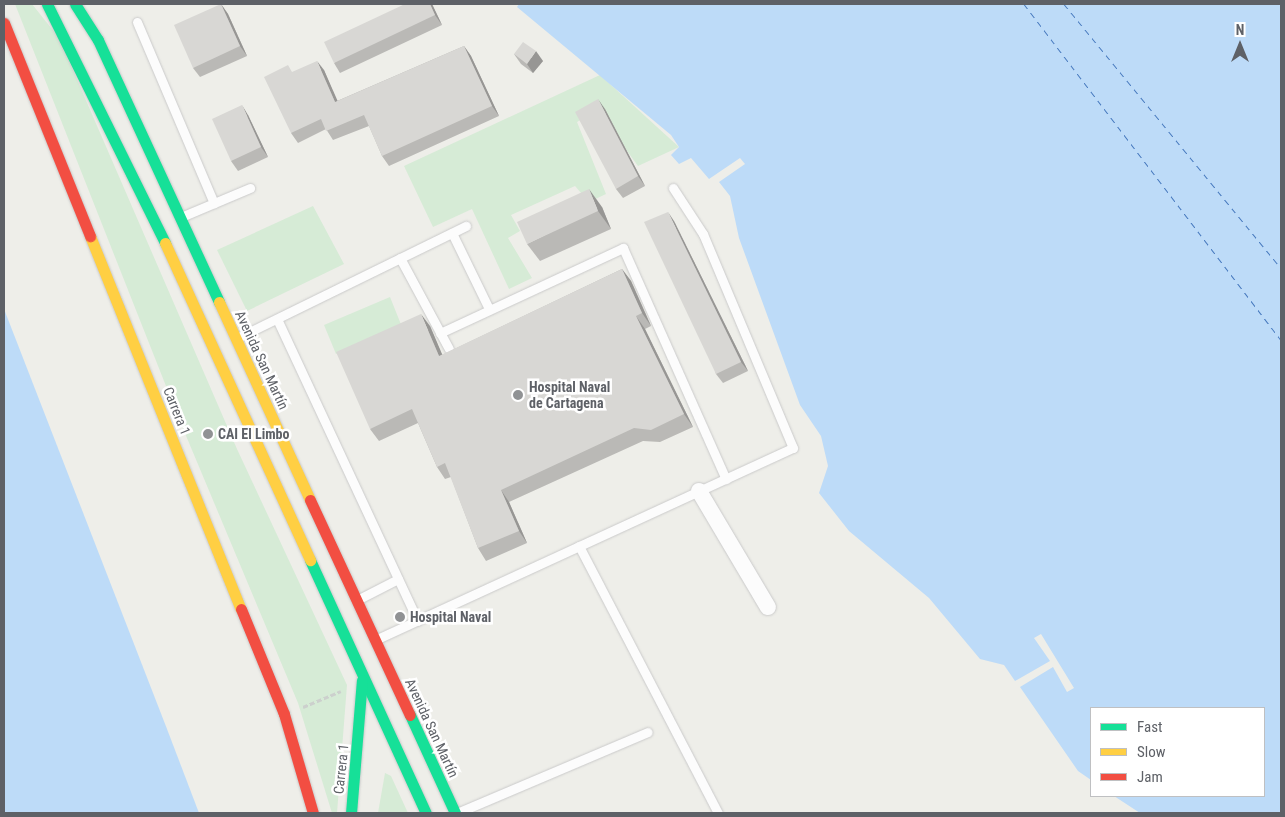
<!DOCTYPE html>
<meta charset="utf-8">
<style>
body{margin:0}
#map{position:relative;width:1285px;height:817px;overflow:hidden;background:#eeeee9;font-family:"Roboto Condensed",sans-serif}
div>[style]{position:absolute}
.green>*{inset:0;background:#d6ebd6}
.water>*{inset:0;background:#bddbf8}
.ferry>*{height:1px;margin-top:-0.5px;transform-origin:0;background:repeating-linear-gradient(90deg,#4477bd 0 6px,transparent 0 11px)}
.path>*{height:3px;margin-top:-1.5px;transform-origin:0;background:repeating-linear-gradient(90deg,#ccd0cd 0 5px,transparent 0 7.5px)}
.roads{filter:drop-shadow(0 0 1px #cacaca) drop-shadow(0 0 1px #cacaca)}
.lane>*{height:9px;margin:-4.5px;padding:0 4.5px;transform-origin:4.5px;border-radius:4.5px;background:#fcfcfc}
.street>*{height:16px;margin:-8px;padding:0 8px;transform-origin:8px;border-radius:8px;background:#fcfcfc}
.fast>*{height:11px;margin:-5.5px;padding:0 5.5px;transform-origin:5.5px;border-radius:5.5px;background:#16e098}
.slow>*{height:11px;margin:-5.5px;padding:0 5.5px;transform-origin:5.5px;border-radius:5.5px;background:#ffcf43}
.jam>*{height:11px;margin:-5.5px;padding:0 5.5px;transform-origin:5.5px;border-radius:5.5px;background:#f24e42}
.wall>*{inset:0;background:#bab9b6}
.shaded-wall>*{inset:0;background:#979694}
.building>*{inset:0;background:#d8d7d4}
.dots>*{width:14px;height:14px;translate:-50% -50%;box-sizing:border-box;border:2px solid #fff;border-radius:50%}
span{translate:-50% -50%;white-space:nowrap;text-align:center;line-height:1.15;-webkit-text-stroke:5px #fff;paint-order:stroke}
.street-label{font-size:14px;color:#5e6167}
.poi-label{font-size:14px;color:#5e6167;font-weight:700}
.left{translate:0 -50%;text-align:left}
.frame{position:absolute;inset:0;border:5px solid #5e6167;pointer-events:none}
.legend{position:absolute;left:1090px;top:707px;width:175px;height:90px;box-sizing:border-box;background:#fff;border:1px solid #bfc0c2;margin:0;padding:6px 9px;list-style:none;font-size:15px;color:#5e6167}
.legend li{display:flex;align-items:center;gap:10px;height:25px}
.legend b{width:25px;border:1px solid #bfc0c2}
.north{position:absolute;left:1215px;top:20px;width:50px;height:50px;-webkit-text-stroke:4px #fff;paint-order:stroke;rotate:0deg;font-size:14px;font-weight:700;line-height:20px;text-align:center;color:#5e6167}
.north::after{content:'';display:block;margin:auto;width:18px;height:22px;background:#5e6167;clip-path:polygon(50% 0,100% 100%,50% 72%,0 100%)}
</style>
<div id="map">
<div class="green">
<i style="clip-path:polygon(15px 4px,32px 4px,59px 38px,237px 449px,347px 685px,337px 813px,332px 813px,298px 703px,179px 419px)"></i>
<i style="clip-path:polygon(600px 75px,679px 147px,638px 166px,597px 110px,577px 122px,606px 194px,589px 202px,575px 186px,511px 215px,520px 231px,508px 238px,532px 278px,509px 289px,472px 209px,433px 227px,404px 166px)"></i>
<i style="clip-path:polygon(313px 206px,344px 264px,247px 311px,217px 250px)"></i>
<i style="clip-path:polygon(390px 297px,402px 327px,336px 354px,324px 325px)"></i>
<i style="clip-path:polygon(385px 773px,391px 776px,408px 813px,378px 813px)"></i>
</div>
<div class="water">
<i style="clip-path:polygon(519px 4px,1281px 4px,1281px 813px,1140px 813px,1114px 796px,1264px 796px,1264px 708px,1091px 708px,1091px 780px,1078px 771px,1020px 687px,1053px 667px,1067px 692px,1074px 688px,1041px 634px,1034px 638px,1050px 661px,1015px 681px,1004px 665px,980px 659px,929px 598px,849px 531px,819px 493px,828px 466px,821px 436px,800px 405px,739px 238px,730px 196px,719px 182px,745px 164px,740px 158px,709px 179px,691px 158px,679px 164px,671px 155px,679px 147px,671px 135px,517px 7px)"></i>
<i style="clip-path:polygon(4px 309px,167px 729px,199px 813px,4px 813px)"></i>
</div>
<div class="ferry">
<i style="left:1024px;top:4px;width:423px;rotate:52.6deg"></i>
<i style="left:1064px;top:4px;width:342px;rotate:50.6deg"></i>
</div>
<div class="path">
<i style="left:303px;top:707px;width:41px;rotate:-22.8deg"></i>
</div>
<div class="roads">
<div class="lane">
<i style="left:137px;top:22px;width:197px;rotate:67deg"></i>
<i style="left:181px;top:217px;width:75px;rotate:-22.8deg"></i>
<i style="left:452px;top:233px;width:85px;rotate:64deg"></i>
<i style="left:400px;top:258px;width:103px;rotate:61.7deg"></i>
<i style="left:277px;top:319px;width:333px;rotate:65deg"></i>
<i style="left:440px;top:333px;width:202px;rotate:-24.9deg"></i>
<i style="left:623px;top:248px;width:253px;rotate:66deg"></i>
<i style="left:237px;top:338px;width:255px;rotate:-26.1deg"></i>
<i style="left:579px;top:546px;width:301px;rotate:62.5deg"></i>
<i style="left:357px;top:600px;width:46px;rotate:-27.1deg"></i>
<i style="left:375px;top:640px;width:460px;rotate:-24.7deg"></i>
<i style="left:793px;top:448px;width:232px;rotate:-112.8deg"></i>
<i style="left:703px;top:234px;width:55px;rotate:-123.1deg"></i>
<i style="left:457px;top:813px;width:207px;rotate:-23deg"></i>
</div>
<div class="street">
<i style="left:699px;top:491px;width:135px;rotate:59.3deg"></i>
</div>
<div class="fast">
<i style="left:47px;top:4px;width:267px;rotate:63.7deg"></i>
<i style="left:75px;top:4px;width:43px;rotate:57.4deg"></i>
<i style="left:98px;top:40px;width:289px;rotate:65.2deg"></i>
<i style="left:310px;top:560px;width:278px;rotate:65.4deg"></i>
<i style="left:410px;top:715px;width:108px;rotate:65.3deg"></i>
<i style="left:351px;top:813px;width:133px;rotate:-85.3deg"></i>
</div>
<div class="slow">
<i style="left:90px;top:236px;width:402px;rotate:68deg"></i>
<i style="left:165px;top:243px;width:349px;rotate:65.4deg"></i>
<i style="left:219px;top:302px;width:218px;rotate:65.3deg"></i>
</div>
<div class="jam">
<i style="left:4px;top:23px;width:230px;rotate:68deg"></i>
<i style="left:310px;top:500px;width:237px;rotate:65.1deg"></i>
<i style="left:241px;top:609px;width:113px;rotate:67.7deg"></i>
<i style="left:284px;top:714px;width:103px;rotate:73.7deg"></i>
</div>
</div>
<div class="wall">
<i style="clip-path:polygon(221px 4px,228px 14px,247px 56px,200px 77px,193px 68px)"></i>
<i style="clip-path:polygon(405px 4px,432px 4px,442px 25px,340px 73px,334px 63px)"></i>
<i style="clip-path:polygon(464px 46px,471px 56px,499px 116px,389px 166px,382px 156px,369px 126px,333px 140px,326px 129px,298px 143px,291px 133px,293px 72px,324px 70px,337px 101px)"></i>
<i style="clip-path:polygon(514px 54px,543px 61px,533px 73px,521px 64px)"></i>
<i style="clip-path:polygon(605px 109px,645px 186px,623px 198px,616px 189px)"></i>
<i style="clip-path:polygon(248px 115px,268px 157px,238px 171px,231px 161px)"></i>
<i style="clip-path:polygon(602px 207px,611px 229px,540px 261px,527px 244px)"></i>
<i style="clip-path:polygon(674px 221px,748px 371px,723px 383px,716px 374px)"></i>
<i style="clip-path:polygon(622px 269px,631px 281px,651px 326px,645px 329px,693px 427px,660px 442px,643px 441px,509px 502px,527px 543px,486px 561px,478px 548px,451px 477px,445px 479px,437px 467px,418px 423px,379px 441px,370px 429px,430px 326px,442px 355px)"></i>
</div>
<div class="shaded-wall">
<i style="clip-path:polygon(221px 4px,228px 14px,247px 56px,240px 46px)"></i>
<i style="clip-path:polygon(430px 4px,432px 4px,442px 25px,435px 15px)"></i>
<i style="clip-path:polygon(464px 46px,471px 56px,499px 116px,492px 106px)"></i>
<i style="clip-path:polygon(536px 51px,543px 61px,533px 73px,527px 64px)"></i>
<i style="clip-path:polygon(317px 61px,324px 70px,342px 111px,335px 102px)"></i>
<i style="clip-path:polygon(598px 99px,605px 109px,645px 186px,638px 176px)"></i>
<i style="clip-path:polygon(242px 105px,248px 115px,268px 157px,261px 147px)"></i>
<i style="clip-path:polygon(589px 189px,602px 207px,611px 229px,598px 211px)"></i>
<i style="clip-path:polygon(668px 212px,674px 221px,748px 371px,741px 362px)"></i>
<i style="clip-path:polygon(622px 269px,631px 281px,651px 326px,642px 313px)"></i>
<i style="clip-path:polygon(421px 314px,430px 326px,448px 368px,439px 356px)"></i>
<i style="clip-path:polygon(636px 316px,645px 329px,693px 427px,684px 414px)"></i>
<i style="clip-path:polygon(501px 490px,509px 502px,527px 543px,519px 531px)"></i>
</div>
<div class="building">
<i style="clip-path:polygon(221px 4px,240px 46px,193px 68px,174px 25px)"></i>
<i style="clip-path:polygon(405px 4px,430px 4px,435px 15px,334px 63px,324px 42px)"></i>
<i style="clip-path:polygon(523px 42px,536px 51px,527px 64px,514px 54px)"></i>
<i style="clip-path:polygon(464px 46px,492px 106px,382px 156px,364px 115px,326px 131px,321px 119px,291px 133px,264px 77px,288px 65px,292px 72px,317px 61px,335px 102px)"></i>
<i style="clip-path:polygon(598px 99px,638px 176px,616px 189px,575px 112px)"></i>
<i style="clip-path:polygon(242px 105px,261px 147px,231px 161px,212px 119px)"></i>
<i style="clip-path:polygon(589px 189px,598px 211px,527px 244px,517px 222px)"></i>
<i style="clip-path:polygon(668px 212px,741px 362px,716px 374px,644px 222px)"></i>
<i style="clip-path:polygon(622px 269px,642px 313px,636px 316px,684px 414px,651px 430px,634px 428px,501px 490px,519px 531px,478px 548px,445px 463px,437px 467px,412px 409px,370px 429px,336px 352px,421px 314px,439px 356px)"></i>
</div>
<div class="dots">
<i style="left:518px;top:395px;background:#909294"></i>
<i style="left:208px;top:434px;background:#909294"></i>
<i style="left:400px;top:617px;background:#909294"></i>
</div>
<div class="street-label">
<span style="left:262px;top:360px;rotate:65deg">Avenida San Martín</span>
<span style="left:177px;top:411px;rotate:68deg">Carrera 1</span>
<span style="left:432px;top:728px;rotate:65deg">Avenida San Martín</span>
<span style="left:341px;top:769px;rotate:-84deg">Carrera 1</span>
</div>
<div class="poi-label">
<span class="left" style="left:529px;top:395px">Hospital Naval<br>de Cartagena</span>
<span class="left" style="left:218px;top:434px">CAI El Limbo</span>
<span class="left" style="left:410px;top:617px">Hospital Naval</span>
</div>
<div class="frame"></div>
<ul class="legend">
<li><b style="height:6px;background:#16e098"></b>Fast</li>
<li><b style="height:6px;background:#ffcf43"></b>Slow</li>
<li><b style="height:6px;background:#f24e42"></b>Jam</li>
</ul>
<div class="north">N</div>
</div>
